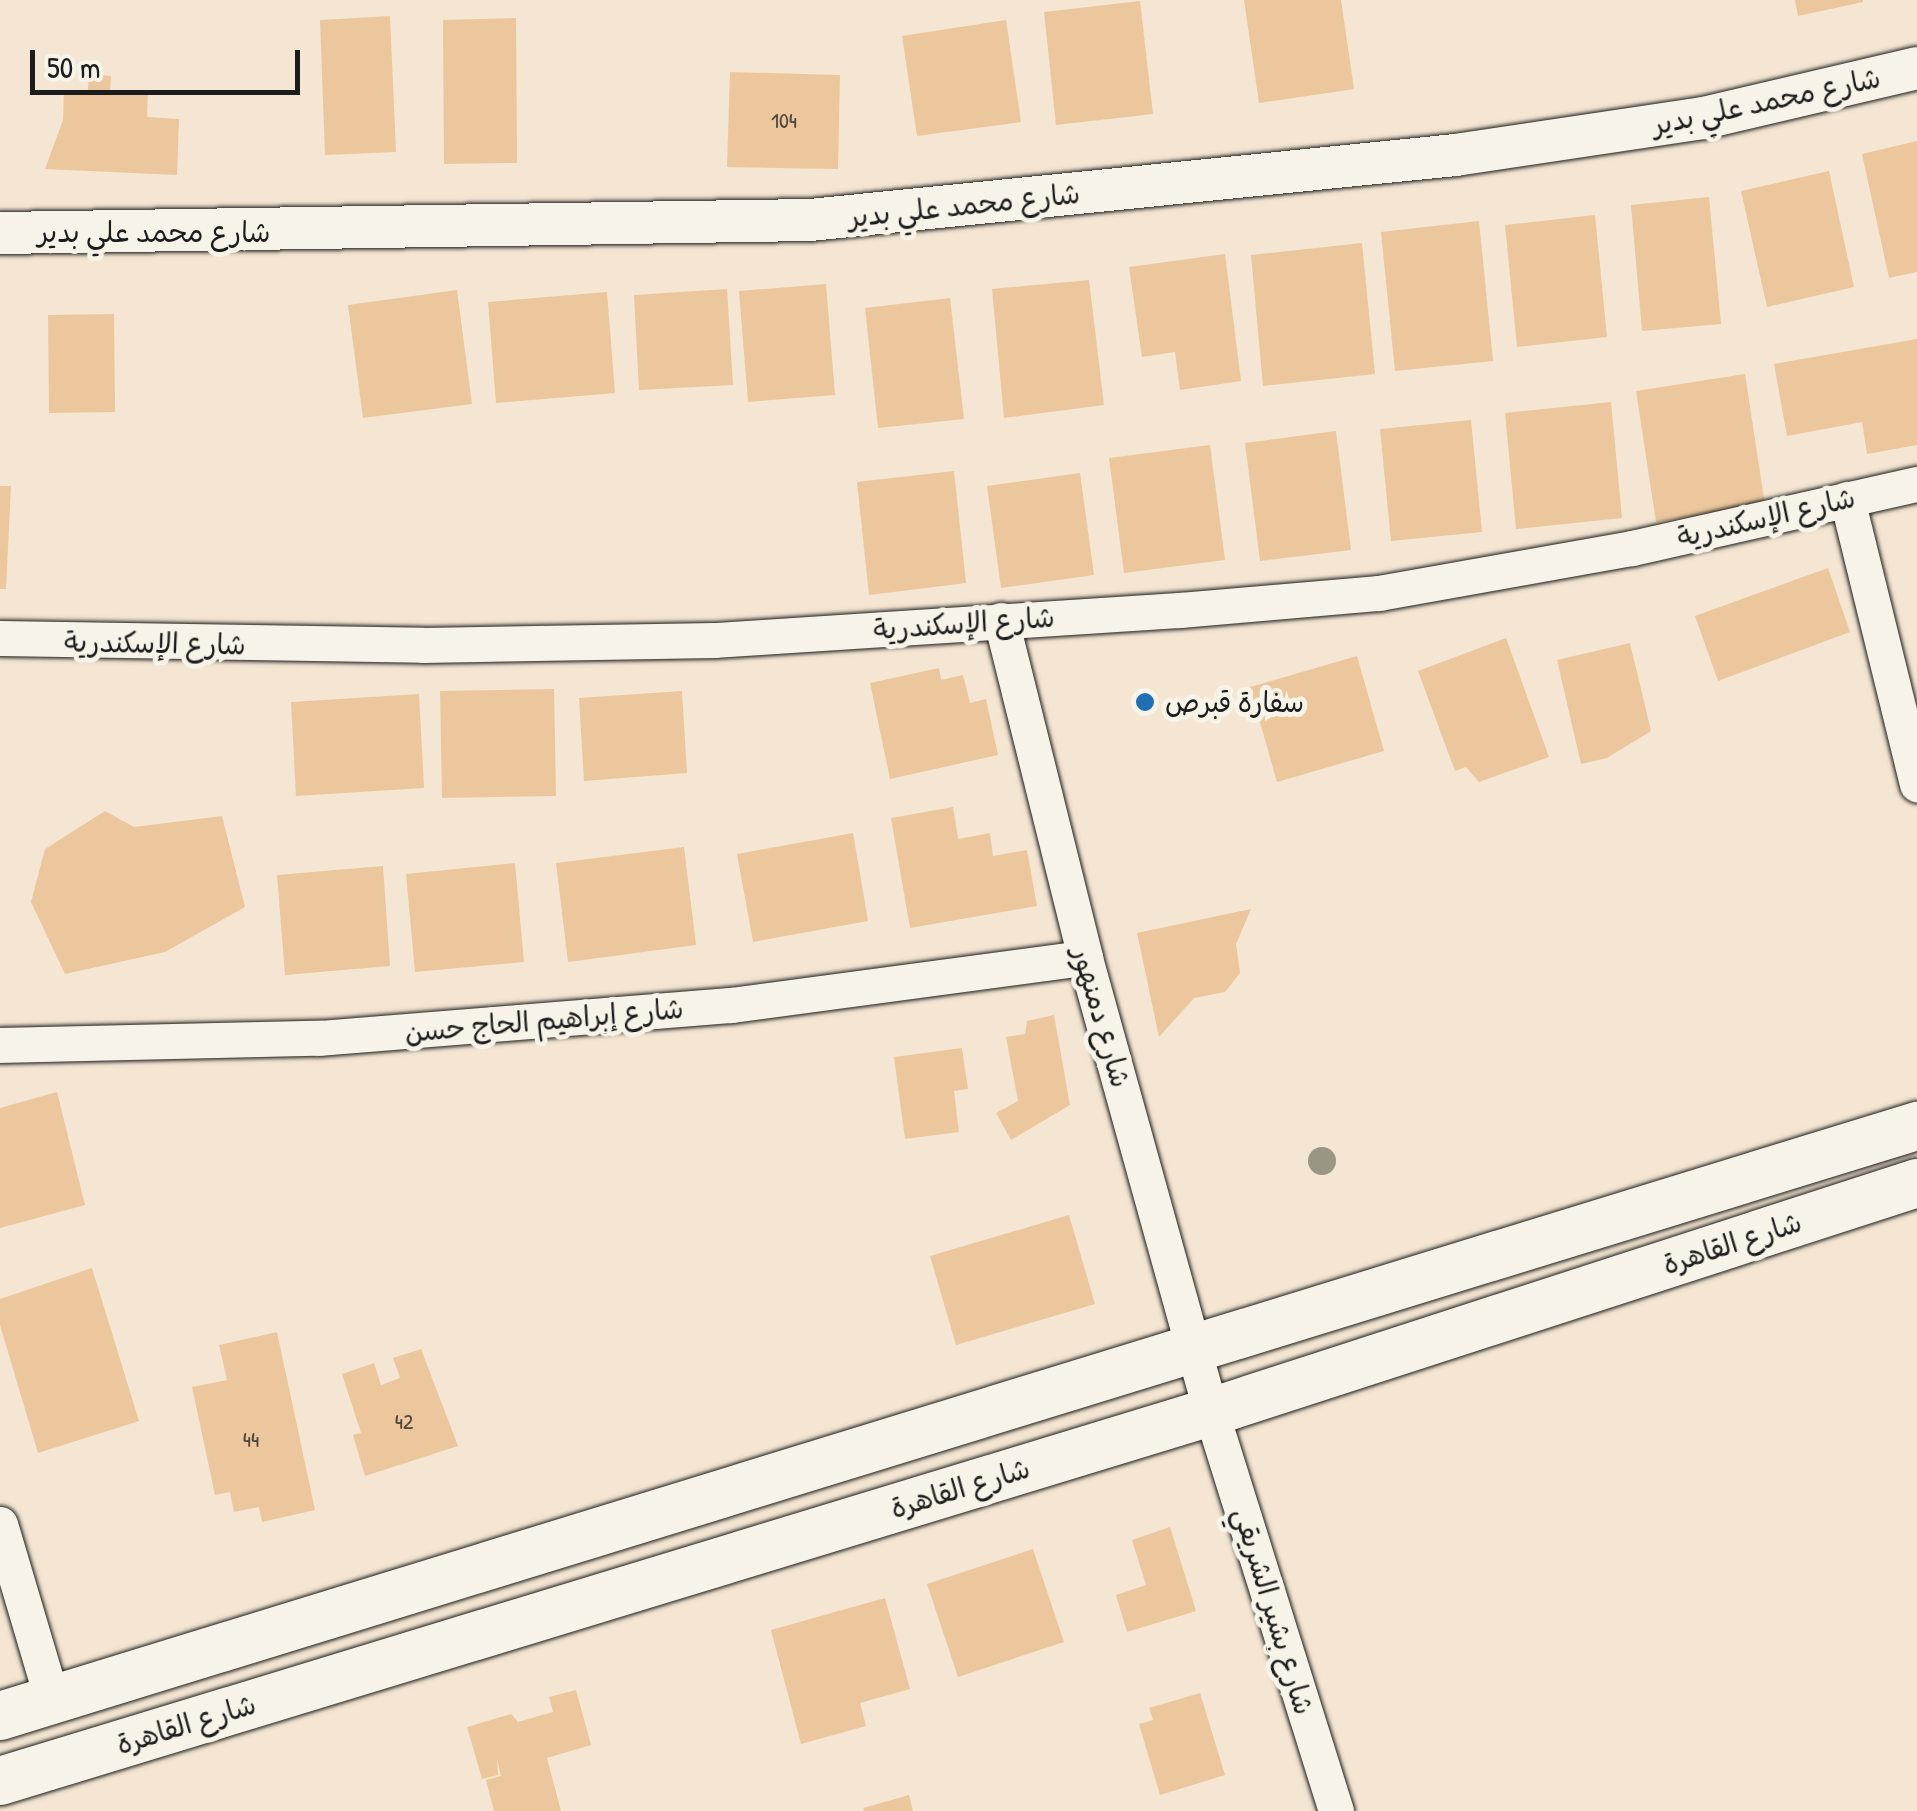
<!DOCTYPE html>
<meta charset="utf-8">
<style>
body{margin:0}
#map{position:relative;width:1917px;height:1811px;overflow:hidden;background:#f4e6d2;font-family:"Patrick Hand","Playpen Sans Arabic",sans-serif}
div>[style]{position:absolute}
.building>*{inset:0;background:#ecc79d}
.roads{filter:drop-shadow(0 0 2px #1c1c1c) drop-shadow(0 0 2px #1c1c1c)}
.minor>*{height:35px;margin:-17.5px;padding:0 17.5px;transform-origin:17.5px;border-radius:17.5px;background:#f7f3e8}
.tertiary>*{height:42px;margin:-21px;padding:0 21px;transform-origin:21px;border-radius:21px;background:#f7f3e8}
.secondary>*{height:48px;margin:-24px;padding:0 24px;transform-origin:24px;border-radius:24px;background:#f7f3e8}
.trees>*{width:28px;height:28px;margin:-14px;border-radius:50%;background:#999783}
.dots>*{width:28px;height:28px;translate:-50% -50%;box-sizing:border-box;border:5px solid #f7f3e8;border-radius:50%}
span{translate:-50% -50%;white-space:nowrap;text-align:center;line-height:1.15;-webkit-text-stroke:10px #f7f3e8;paint-order:stroke}
.number-label{font-size:22px;color:#50473c}
.number-label span{-webkit-text-stroke-width:0}
.street-label{font-size:28px;color:#1c1c1c}
.poi-label{font-size:28px;color:#1c1c1c}
.left{translate:0 -50%;text-align:left}
.scale{position:absolute;left:30px;top:50px;width:270px;height:45px;box-sizing:border-box;border:5px solid #1c1c1c;border-top:0;padding-left:12px;font-size:30px;line-height:35px;white-space:nowrap;color:#1c1c1c;-webkit-text-stroke:8px #f7f3e8;paint-order:stroke}
</style>
<div id="map">
<div class="building">
<i style="clip-path:polygon(1244px 0,1341px 0,1354px 89px,1259px 103px)"></i>
<i style="clip-path:polygon(1795px 0,1863px 0,1863px 2px,1798px 16px)"></i>
<i style="clip-path:polygon(1140px 1px,1153px 114px,1056px 125px,1044px 12px)"></i>
<i style="clip-path:polygon(390px 16px,396px 152px,325px 155px,320px 20px)"></i>
<i style="clip-path:polygon(516px 18px,517px 163px,444px 164px,443px 20px)"></i>
<i style="clip-path:polygon(1006px 20px,1021px 122px,917px 136px,902px 36px)"></i>
<i style="clip-path:polygon(730px 72px,840px 75px,838px 169px,727px 167px)"></i>
<i style="clip-path:polygon(89px 74px,111px 76px,110px 90px,148px 91px,147px 117px,179px 119px,177px 175px,45px 169px,63px 120px,64px 90px,88px 91px)"></i>
<i style="clip-path:polygon(1917px 141px,1917px 272px,1889px 278px,1862px 154px)"></i>
<i style="clip-path:polygon(1829px 171px,1854px 287px,1767px 307px,1741px 191px)"></i>
<i style="clip-path:polygon(1709px 197px,1721px 324px,1642px 331px,1631px 205px)"></i>
<i style="clip-path:polygon(1595px 215px,1607px 337px,1517px 347px,1505px 225px)"></i>
<i style="clip-path:polygon(1479px 221px,1493px 361px,1395px 371px,1381px 232px)"></i>
<i style="clip-path:polygon(1362px 243px,1375px 374px,1263px 386px,1251px 255px)"></i>
<i style="clip-path:polygon(1225px 254px,1241px 381px,1180px 390px,1175px 352px,1142px 357px,1129px 267px)"></i>
<i style="clip-path:polygon(1089px 280px,1104px 405px,1004px 418px,992px 289px)"></i>
<i style="clip-path:polygon(826px 284px,835px 395px,748px 402px,739px 291px)"></i>
<i style="clip-path:polygon(727px 289px,733px 385px,639px 390px,634px 295px)"></i>
<i style="clip-path:polygon(457px 290px,472px 404px,363px 418px,348px 305px)"></i>
<i style="clip-path:polygon(607px 292px,615px 393px,496px 403px,488px 302px)"></i>
<i style="clip-path:polygon(950px 298px,964px 419px,878px 428px,865px 308px)"></i>
<i style="clip-path:polygon(114px 314px,115px 412px,49px 413px,48px 315px)"></i>
<i style="clip-path:polygon(1917px 339px,1917px 445px,1867px 454px,1862px 422px,1787px 436px,1774px 364px)"></i>
<i style="clip-path:polygon(1745px 374px,1765px 505px,1656px 522px,1636px 391px)"></i>
<i style="clip-path:polygon(1611px 402px,1622px 518px,1516px 529px,1505px 413px)"></i>
<i style="clip-path:polygon(1471px 420px,1482px 532px,1391px 541px,1380px 429px)"></i>
<i style="clip-path:polygon(1336px 431px,1351px 550px,1260px 561px,1245px 443px)"></i>
<i style="clip-path:polygon(1210px 445px,1225px 560px,1124px 573px,1109px 458px)"></i>
<i style="clip-path:polygon(954px 471px,966px 583px,869px 595px,857px 482px)"></i>
<i style="clip-path:polygon(1080px 473px,1094px 575px,1001px 588px,987px 486px)"></i>
<i style="clip-path:polygon(0 486px,11px 486px,6px 589px,0 589px)"></i>
<i style="clip-path:polygon(1828px 568px,1850px 632px,1718px 681px,1695px 616px)"></i>
<i style="clip-path:polygon(1506px 638px,1549px 757px,1479px 782px,1466px 767px,1455px 771px,1418px 671px)"></i>
<i style="clip-path:polygon(1630px 643px,1651px 731px,1607px 758px,1581px 764px,1557px 660px)"></i>
<i style="clip-path:polygon(1357px 656px,1384px 751px,1277px 782px,1250px 687px)"></i>
<i style="clip-path:polygon(939px 668px,941px 680px,963px 675px,970px 703px,986px 699px,998px 755px,890px 779px,870px 683px)"></i>
<i style="clip-path:polygon(554px 689px,556px 796px,442px 798px,440px 691px)"></i>
<i style="clip-path:polygon(682px 691px,687px 773px,584px 781px,579px 698px)"></i>
<i style="clip-path:polygon(419px 694px,424px 788px,296px 796px,291px 702px)"></i>
<i style="clip-path:polygon(953px 807px,958px 839px,990px 833px,993px 856px,1027px 850px,1037px 906px,910px 928px,891px 818px)"></i>
<i style="clip-path:polygon(105px 811px,134px 827px,222px 816px,245px 907px,165px 952px,65px 974px,31px 902px,45px 849px)"></i>
<i style="clip-path:polygon(853px 833px,868px 921px,753px 942px,737px 854px)"></i>
<i style="clip-path:polygon(684px 847px,696px 945px,568px 962px,556px 863px)"></i>
<i style="clip-path:polygon(515px 863px,524px 962px,415px 972px,406px 874px)"></i>
<i style="clip-path:polygon(383px 866px,390px 966px,285px 975px,277px 875px)"></i>
<i style="clip-path:polygon(1251px 909px,1236px 944px,1240px 973px,1225px 992px,1194px 998px,1159px 1037px,1137px 933px)"></i>
<i style="clip-path:polygon(1054px 1015px,1070px 1105px,1011px 1140px,996px 1113px,1018px 1101px,1006px 1037px,1025px 1034px,1027px 1021px)"></i>
<i style="clip-path:polygon(962px 1048px,968px 1089px,954px 1091px,959px 1132px,905px 1139px,894px 1057px)"></i>
<i style="clip-path:polygon(57px 1092px,85px 1205px,0 1228px,0 1108px)"></i>
<i style="clip-path:polygon(1069px 1215px,1095px 1304px,956px 1345px,930px 1256px)"></i>
<i style="clip-path:polygon(92px 1268px,139px 1421px,38px 1453px,0 1325px,0 1299px)"></i>
<i style="clip-path:polygon(277px 1332px,315px 1510px,262px 1522px,259px 1507px,234px 1512px,230px 1492px,215px 1495px,192px 1387px,227px 1380px,219px 1345px)"></i>
<i style="clip-path:polygon(421px 1349px,458px 1446px,365px 1476px,353px 1435px,361px 1433px,342px 1374px,374px 1363px,381px 1385px,400px 1378px,393px 1358px)"></i>
<i style="clip-path:polygon(1170px 1527px,1196px 1611px,1127px 1632px,1116px 1595px,1146px 1585px,1132px 1540px)"></i>
<i style="clip-path:polygon(1033px 1549px,1064px 1642px,958px 1677px,927px 1584px)"></i>
<i style="clip-path:polygon(885px 1598px,910px 1689px,860px 1703px,866px 1726px,801px 1744px,771px 1630px)"></i>
<i style="clip-path:polygon(576px 1690px,591px 1745px,547px 1758px,561px 1811px,494px 1811px,486px 1780px,501px 1776px,497px 1759px,498px 1775px,482px 1779px,467px 1727px,511px 1714px,518px 1722px,553px 1712px,549px 1697px)"></i>
<i style="clip-path:polygon(1200px 1693px,1225px 1775px,1160px 1795px,1139px 1724px,1153px 1720px,1149px 1708px)"></i>
<i style="clip-path:polygon(909px 1795px,913px 1811px,864px 1811px,863px 1808px)"></i>
</div>
<div class="roads">
<div class="minor">
<i style="left:1847px;top:499px;width:294px;rotate:76.2deg"></i>
<i style="left:1001px;top:620px;width:348px;rotate:76deg"></i>
<i style="left:1085px;top:958px;width:471px;rotate:74.5deg"></i>
<i style="left:1211px;top:1412px;width:418px;rotate:72.6deg"></i>
<i style="left:0;top:638px;width:423px;rotate:0.9deg"></i>
<i style="left:423px;top:645px;width:292px;rotate:-1deg"></i>
<i style="left:715px;top:640px;width:466px;rotate:-3.7deg"></i>
<i style="left:1180px;top:610px;width:200px;rotate:-4.9deg"></i>
<i style="left:1379px;top:593px;width:257px;rotate:-10.1deg"></i>
<i style="left:1632px;top:548px;width:292px;rotate:-12.7deg"></i>
<i style="left:0;top:1045px;width:319px;rotate:-1.3deg"></i>
<i style="left:319px;top:1038px;width:413px;rotate:-4.6deg"></i>
<i style="left:731px;top:1005px;width:357px;rotate:-7.6deg"></i>
<i style="left:0;top:1524px;width:184px;rotate:73.5deg"></i>
</div>
<div class="tertiary">
<i style="left:0;top:233px;width:810px;rotate:-0.92deg"></i>
<i style="left:810px;top:220px;width:649px;rotate:-5.75deg"></i>
<i style="left:1456px;top:155px;width:251px;rotate:-8.5deg"></i>
<i style="left:1704px;top:118px;width:219px;rotate:-13.2deg"></i>
</div>
<div class="secondary">
<i style="left:0;top:1716px;width:2006px;rotate:-17.11deg"></i>
<i style="left:0;top:1781px;width:1266px;rotate:-16.95deg"></i>
<i style="left:1211px;top:1412px;width:742px;rotate:-17.97deg"></i>
</div>
</div>
<div class="trees">
<i style="left:1322px;top:1161px"></i>
</div>
<div class="dots">
<i style="left:1145px;top:702px;background:#1f6fb2"></i>
</div>
<div class="number-label">
<span style="left:784px;top:121px">104</span>
<span style="left:404px;top:1422px">42</span>
<span style="left:251px;top:1440px">44</span>
</div>
<div class="street-label">
<span style="left:1766px;top:101px;rotate:-12deg">شارع محمد علي بدير</span>
<span style="left:964px;top:205px;rotate:-6deg">شارع محمد علي بدير</span>
<span style="left:154px;top:232px">شارع محمد علي بدير</span>
<span style="left:1766px;top:517px;rotate:-13deg">شارع الإسكندرية</span>
<span style="left:964px;top:623px;rotate:-4deg">شارع الإسكندرية</span>
<span style="left:155px;top:643px;rotate:1deg">شارع الإسكندرية</span>
<span style="left:1102px;top:1017px;rotate:74deg">شارع دمنهور</span>
<span style="left:544px;top:1020px;rotate:-5deg">شارع إبراهيم الحاج حسن</span>
<span style="left:1732px;top:1243px;rotate:-18deg">شارع القاهرة</span>
<span style="left:960px;top:1488px;rotate:-17deg">شارع القاهرة</span>
<span style="left:1274px;top:1611px;rotate:73deg">شارع بشير الشريقي</span>
<span style="left:186px;top:1724px;rotate:-17deg">شارع القاهرة</span>
</div>
<div class="poi-label">
<span class="left" style="left:1165px;top:702px">سفارة قبرص</span>
</div>
<div class="scale">50 m</div>
</div>
